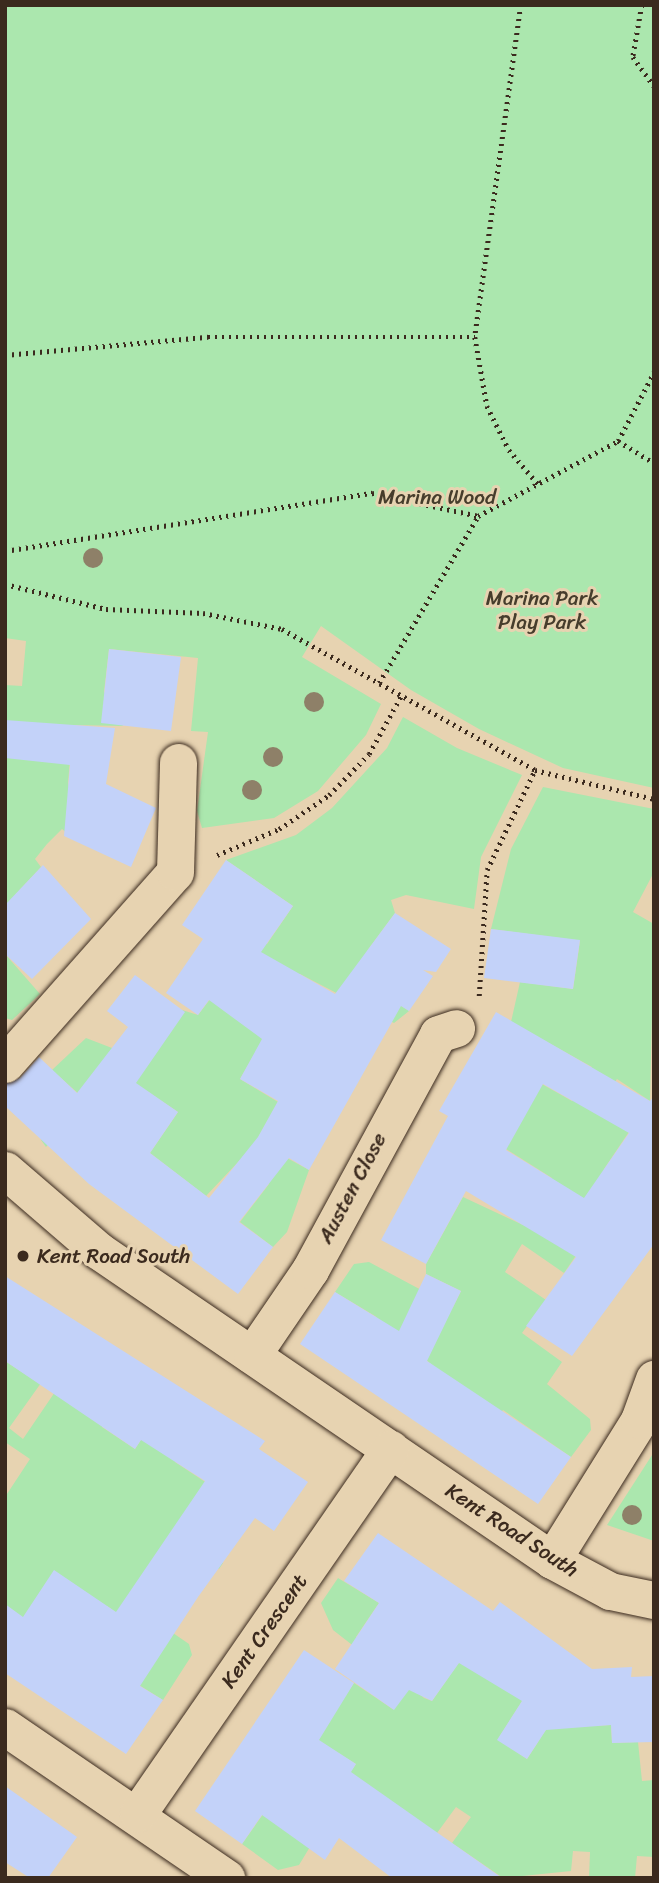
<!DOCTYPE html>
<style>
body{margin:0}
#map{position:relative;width:659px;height:1883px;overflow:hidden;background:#e7d3b1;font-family:Sriracha,sans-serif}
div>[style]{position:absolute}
.green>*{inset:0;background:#abe7ae}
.building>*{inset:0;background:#c3d2f9}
.path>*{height:4.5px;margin-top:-2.25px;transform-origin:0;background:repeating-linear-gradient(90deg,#3b2a1e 0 2px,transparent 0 7px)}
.roads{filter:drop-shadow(0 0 2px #3b2a1e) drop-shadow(0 0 2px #3b2a1e)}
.street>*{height:37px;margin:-18.5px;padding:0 18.5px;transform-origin:18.5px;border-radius:18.5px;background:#e7d3b1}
.trees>*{width:20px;height:20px;margin:-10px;border-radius:50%;background:#8e8068}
.dots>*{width:19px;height:19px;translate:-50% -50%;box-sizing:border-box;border:4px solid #e7d3b1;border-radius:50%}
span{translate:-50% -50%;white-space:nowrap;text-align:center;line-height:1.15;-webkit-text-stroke:6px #e7d3b1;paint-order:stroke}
.park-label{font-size:21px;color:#463d2c}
.street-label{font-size:21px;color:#3b2a1e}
.poi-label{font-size:21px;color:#3b2a1e}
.left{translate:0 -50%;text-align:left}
.frame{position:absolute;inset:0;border:7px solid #3b2a1e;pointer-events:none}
</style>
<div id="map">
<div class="green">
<i style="clip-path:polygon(5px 5px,654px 5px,654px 788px,563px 768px,479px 729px,411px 690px,321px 626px,302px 657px,381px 704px,366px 735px,318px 791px,274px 818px,202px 828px,197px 811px,208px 732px,191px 731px,198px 658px,109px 649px,104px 692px,123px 726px,73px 725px,68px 783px,78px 842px,62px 829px,47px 844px,35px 859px,41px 867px,15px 895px,5px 927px,5px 685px,22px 686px,26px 641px,5px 638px)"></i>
<i style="clip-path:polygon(403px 717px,457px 748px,522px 775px,481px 857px,474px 909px,406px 895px,391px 900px,395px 913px,367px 951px,379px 991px,409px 1011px,394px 1023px,300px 974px,240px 1079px,278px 1102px,256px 1141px,309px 1170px,287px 1232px,273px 1247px,240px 1222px,269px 1184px,240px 1160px,206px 1196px,150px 1153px,178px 1112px,147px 1091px,96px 1088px,46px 1147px,41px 1140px,81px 1096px,52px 1070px,86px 1038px,112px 1048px,182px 1010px,198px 1015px,211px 998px,249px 1029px,230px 919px,267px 944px,293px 906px,226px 860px,296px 835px,332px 808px,387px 748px)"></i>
<i style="clip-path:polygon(543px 787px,654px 809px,654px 872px,633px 912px,654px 924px,650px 1101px,617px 1079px,604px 1098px,637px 1120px,604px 1169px,586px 1241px,564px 1273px,522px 1244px,505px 1272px,546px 1300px,522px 1333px,562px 1362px,547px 1384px,590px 1419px,591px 1430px,571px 1457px,503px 1410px,495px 1419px,375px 1316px,335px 1292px,354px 1264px,369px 1262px,453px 1307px,461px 1291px,426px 1274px,426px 1264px,463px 1197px,523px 1225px,552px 1178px,506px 1149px,533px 1079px,572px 1101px,592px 1067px,511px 1022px,520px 982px,573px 989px,580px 941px,491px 929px,511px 849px)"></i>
<i style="clip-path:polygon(5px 954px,40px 994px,12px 1020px,5px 1018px)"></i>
<i style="clip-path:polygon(evenodd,5px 1361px,37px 1382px,52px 1361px,84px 1385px,77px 1395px,107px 1417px,102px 1427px,135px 1449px,148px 1429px,182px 1451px,175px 1462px,228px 1497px,198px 1545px,223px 1563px,219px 1569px,170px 1535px,125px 1600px,189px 1644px,192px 1655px,163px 1700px,131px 1680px,115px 1702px,96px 1688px,139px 1629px,107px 1606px,75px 1653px,42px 1623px,69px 1582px,54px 1571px,23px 1618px,5px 1604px,5px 1497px,30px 1459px,5px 1442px,5px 1361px,46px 1376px,59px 1386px,23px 1439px,9px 1428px,46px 1376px)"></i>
<i style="clip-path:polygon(654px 1452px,654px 1541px,607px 1525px)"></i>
<i style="clip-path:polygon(338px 1578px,379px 1603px,356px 1637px,424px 1698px,432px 1701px,460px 1661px,524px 1698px,498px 1739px,527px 1759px,554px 1717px,569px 1727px,611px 1725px,612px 1743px,638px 1742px,642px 1781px,654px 1780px,654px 1857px,637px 1856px,635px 1878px,589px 1878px,590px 1852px,573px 1851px,571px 1871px,503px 1878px,452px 1843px,471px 1817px,456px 1807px,437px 1833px,408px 1814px,319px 1832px,299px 1865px,278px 1870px,242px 1844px,273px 1800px,345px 1779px,356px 1764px,316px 1739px,354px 1683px,394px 1710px,369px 1658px,333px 1630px,321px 1603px)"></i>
</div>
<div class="building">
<i style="clip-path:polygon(109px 649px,181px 657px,171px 731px,101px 723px)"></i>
<i style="clip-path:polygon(5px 720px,115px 728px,106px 784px,156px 808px,131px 867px,64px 836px,70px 765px,5px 758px)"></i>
<i style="clip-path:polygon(226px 860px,293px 906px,261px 952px,335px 994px,395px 913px,451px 949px,436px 972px,423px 970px,433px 976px,409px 1011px,401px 1006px,309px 1170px,289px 1158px,239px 1222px,273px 1247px,238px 1294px,89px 1184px,5px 1106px,5px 1084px,20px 1078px,39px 1057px,77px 1093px,128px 1027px,107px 1011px,135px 975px,185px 1012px,136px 1083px,178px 1112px,150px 1153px,209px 1198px,258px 1137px,278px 1101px,240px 1079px,262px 1039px,209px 1000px,198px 1015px,166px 993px,203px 939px,182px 925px)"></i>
<i style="clip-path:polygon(43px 865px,91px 919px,32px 979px,5px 954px,5px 905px)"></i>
<i style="clip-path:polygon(491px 929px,580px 940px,573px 989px,484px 978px)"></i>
<i style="clip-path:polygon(evenodd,496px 1012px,650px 1101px,654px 1096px,654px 1244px,572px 1356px,526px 1326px,576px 1257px,466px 1191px,426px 1264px,381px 1240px,448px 1116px,439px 1111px,496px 1012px,543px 1084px,629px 1133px,584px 1198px,506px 1150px,543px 1084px)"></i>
<i style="clip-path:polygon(426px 1274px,461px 1291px,427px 1361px,571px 1457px,538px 1504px,300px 1344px,335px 1292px,399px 1331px)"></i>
<i style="clip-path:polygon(5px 1276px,265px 1441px,259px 1449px,308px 1482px,274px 1531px,255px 1518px,198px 1597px,140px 1686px,163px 1700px,126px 1754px,5px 1673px,5px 1604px,23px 1617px,54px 1570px,116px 1612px,205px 1481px,141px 1440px,135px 1449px,5px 1361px)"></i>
<i style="clip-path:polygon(378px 1533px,493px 1611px,500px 1602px,592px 1669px,632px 1667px,631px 1677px,654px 1676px,654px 1742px,612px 1743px,611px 1725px,546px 1730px,527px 1759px,497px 1740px,522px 1701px,459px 1663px,432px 1701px,409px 1690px,394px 1710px,335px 1669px,379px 1603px,344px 1581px)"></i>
<i style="clip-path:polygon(304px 1650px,354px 1683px,319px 1740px,356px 1764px,351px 1772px,502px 1878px,392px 1878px,339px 1838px,325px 1860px,262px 1815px,242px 1844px,195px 1811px)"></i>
<i style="clip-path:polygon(5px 1786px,77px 1837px,48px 1878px,30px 1878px,5px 1862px)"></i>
</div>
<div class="path">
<i style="left:521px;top:5px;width:335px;rotate:97.9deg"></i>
<i style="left:475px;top:337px;width:70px;rotate:80.1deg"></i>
<i style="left:487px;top:406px;width:49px;rotate:63.4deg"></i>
<i style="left:509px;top:450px;width:45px;rotate:49.5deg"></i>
<i style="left:642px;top:5px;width:53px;rotate:99.8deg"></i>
<i style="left:633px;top:57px;width:36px;rotate:54deg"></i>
<i style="left:5px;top:355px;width:204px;rotate:-5.1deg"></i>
<i style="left:208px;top:337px;width:267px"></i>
<i style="left:618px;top:441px;width:42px;rotate:31.4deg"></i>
<i style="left:5px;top:551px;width:372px;rotate:-9deg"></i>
<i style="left:372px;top:493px;width:108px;rotate:12.2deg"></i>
<i style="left:5px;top:584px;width:104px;rotate:13.9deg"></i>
<i style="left:106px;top:609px;width:97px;rotate:2.4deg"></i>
<i style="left:203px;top:613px;width:81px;rotate:11.4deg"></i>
<i style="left:282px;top:629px;width:290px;rotate:29.1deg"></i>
<i style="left:535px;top:770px;width:122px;rotate:13.7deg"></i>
<i style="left:379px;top:683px;width:194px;rotate:-59.3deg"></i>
<i style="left:478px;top:516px;width:159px;rotate:-28.2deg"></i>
<i style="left:618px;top:441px;width:78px;rotate:-62.4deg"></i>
<i style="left:217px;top:855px;width:67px;rotate:-22.8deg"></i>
<i style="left:279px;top:829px;width:60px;rotate:-34.2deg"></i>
<i style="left:329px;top:795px;width:57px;rotate:-45.7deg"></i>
<i style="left:369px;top:754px;width:66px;rotate:-61.1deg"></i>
<i style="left:479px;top:996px;width:126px;rotate:-86.4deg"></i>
<i style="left:487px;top:870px;width:111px;rotate:-64.4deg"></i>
</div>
<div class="roads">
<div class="street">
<i style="left:5px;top:1064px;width:256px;rotate:-48.5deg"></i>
<i style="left:175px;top:872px;width:110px;rotate:-88.4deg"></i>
<i style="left:5px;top:1170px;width:124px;rotate:40.8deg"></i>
<i style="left:99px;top:1251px;width:548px;rotate:34.3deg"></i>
<i style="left:552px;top:1560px;width:66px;rotate:28.1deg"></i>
<i style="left:610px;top:1591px;width:45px;rotate:11.6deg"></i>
<i style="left:252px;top:1355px;width:103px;rotate:-55.7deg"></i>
<i style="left:310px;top:1270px;width:268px;rotate:-61.5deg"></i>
<i style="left:438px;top:1034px;width:19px;rotate:-18deg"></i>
<i style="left:552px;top:1560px;width:165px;rotate:-58.1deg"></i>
<i style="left:639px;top:1420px;width:44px;rotate:-69.9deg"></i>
<i style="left:5px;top:1727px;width:268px;rotate:34.3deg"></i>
<i style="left:138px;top:1813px;width:443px;rotate:-55.3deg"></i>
</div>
</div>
<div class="trees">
<i style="left:93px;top:558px"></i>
<i style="left:314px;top:702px"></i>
<i style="left:273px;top:757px"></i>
<i style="left:252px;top:790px"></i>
<i style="left:632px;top:1515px"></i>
</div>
<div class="dots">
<i style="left:23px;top:1256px;background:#3b2a1e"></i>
</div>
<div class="park-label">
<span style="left:437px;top:497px">Marina Wood</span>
<span style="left:542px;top:610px">Marina Park<br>Play Park</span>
</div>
<div class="street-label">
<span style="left:352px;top:1188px;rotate:-62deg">Austen Close</span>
<span style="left:512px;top:1530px;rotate:33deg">Kent Road South</span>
<span style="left:264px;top:1631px;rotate:-55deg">Kent Crescent</span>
</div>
<div class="poi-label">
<span class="left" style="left:37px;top:1256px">Kent Road South</span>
</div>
<div class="frame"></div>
</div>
